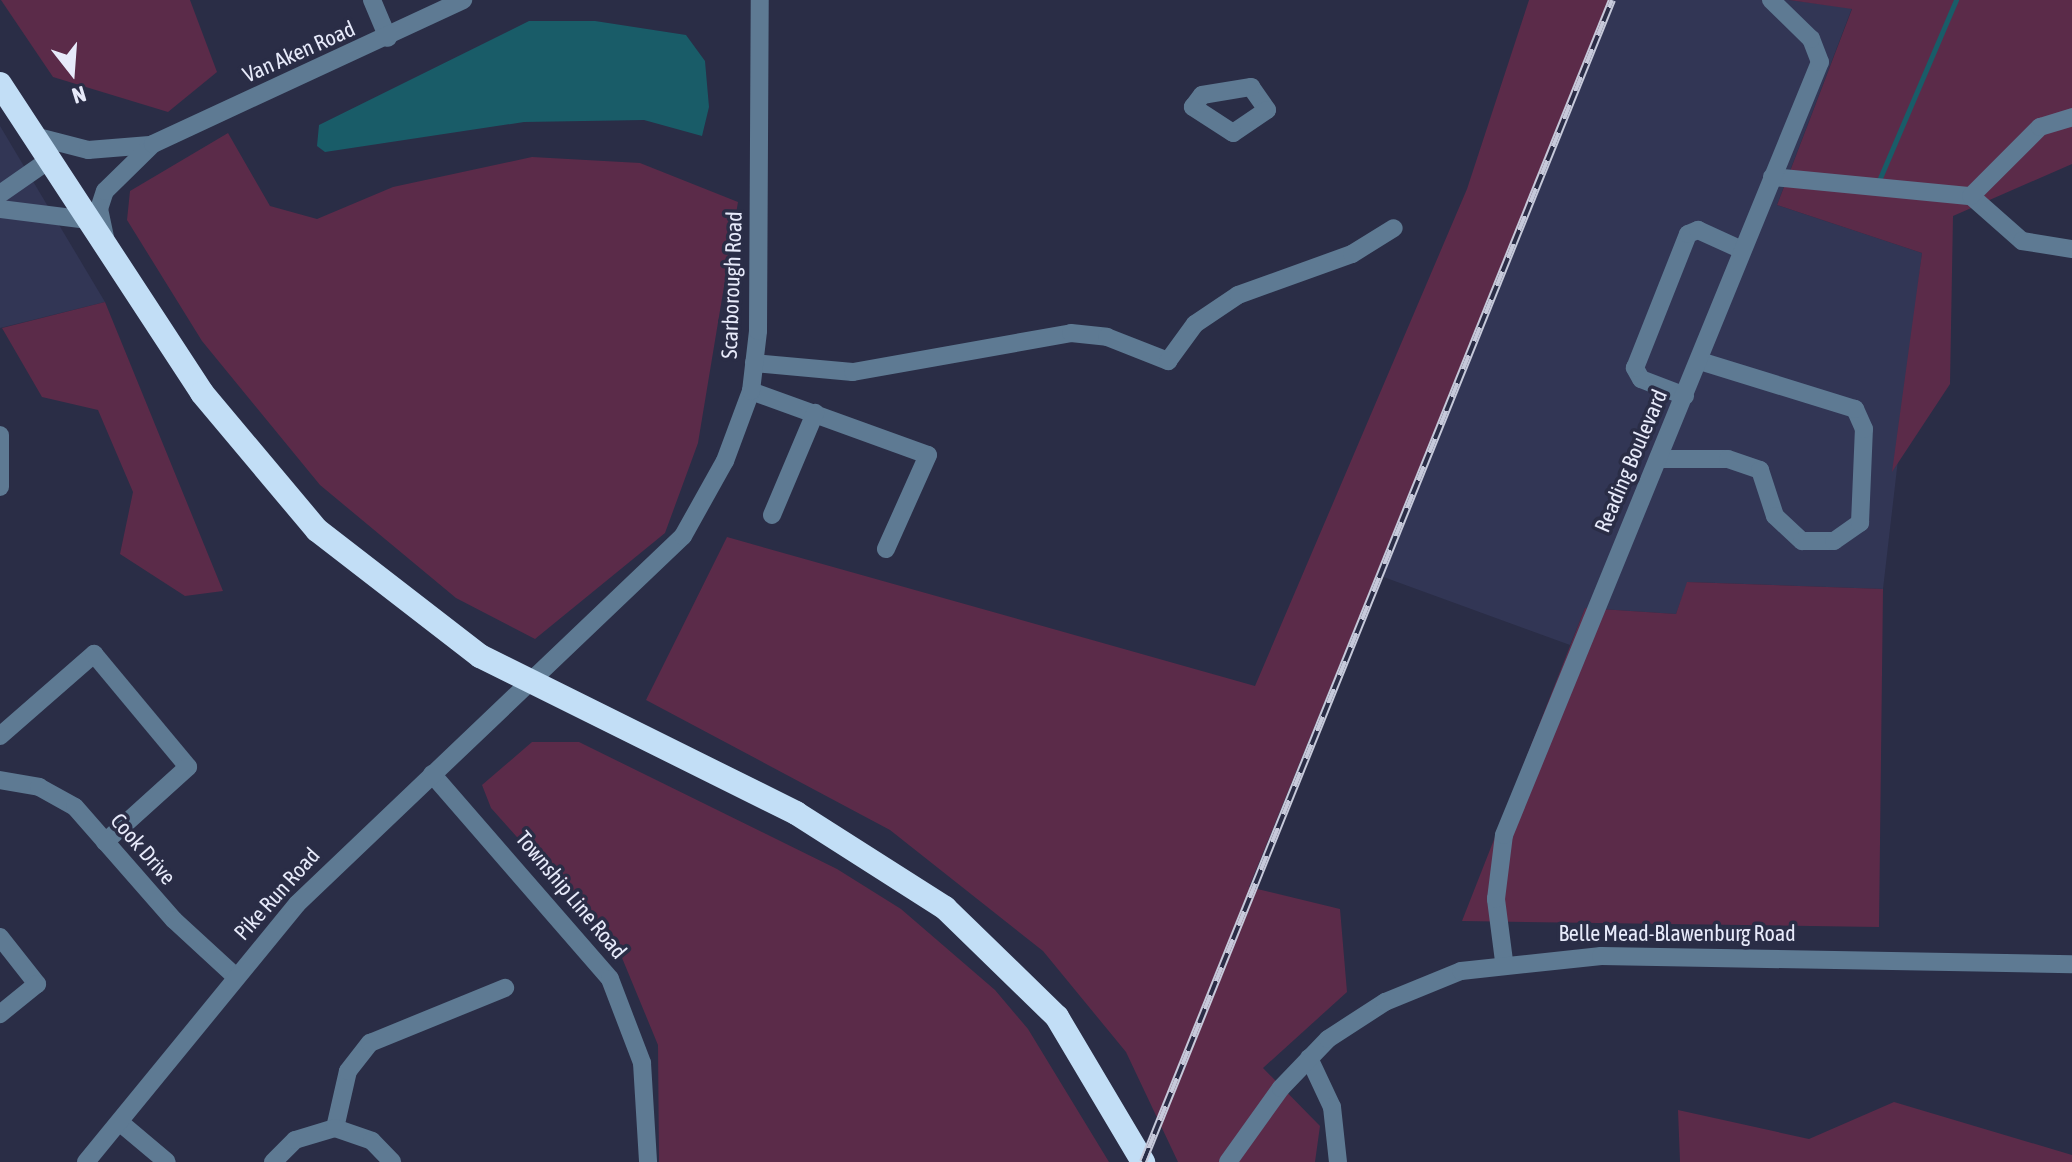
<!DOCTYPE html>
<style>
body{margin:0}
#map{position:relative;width:2072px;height:1162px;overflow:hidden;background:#2a2d46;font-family:"Asap Condensed",sans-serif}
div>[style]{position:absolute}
.built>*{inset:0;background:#323655}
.green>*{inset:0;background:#5b2b49}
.water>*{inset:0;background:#195c68}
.stream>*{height:5px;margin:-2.5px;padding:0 2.5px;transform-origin:2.5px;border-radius:2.5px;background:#195c68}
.minor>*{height:18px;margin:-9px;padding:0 9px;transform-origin:9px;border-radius:9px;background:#5e7a93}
.highway>*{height:24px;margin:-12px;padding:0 12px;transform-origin:12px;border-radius:12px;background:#c2def6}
.rail>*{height:8px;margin-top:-4px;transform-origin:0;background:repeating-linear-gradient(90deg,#2a2d46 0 15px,#c6c9da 0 30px);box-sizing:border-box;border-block:2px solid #c6c9da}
span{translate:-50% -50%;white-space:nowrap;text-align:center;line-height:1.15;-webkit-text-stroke:7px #2a2d46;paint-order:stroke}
.street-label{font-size:22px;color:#e7eafa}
.north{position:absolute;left:32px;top:32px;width:80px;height:80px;-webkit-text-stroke:6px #2a2d46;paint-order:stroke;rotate:163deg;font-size:22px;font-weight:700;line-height:32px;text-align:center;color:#e7eafa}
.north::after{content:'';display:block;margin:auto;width:28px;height:36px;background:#e7eafa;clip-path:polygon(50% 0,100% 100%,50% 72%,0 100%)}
</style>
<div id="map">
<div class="built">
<i style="clip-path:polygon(1611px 0,1789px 0,1852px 8px,1777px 205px,1922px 253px,1883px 589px,1688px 582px,1676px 614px,1585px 608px,1570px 645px,1378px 575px)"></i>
<i style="clip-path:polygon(0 126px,105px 302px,0 328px)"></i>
</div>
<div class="green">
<i style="clip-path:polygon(1px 0,190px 0,217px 72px,168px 112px,53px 77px)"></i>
<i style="clip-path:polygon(1529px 0,1611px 0,1249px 887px,1340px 909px,1347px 992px,1263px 1068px,1320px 1126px,1315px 1162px,1178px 1162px,1126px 1052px,1043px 951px,890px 830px,646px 700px,727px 537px,1255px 686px,1467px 189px)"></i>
<i style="clip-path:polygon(1789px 0,2072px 0,2072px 164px,1953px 216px,1950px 384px,1892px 472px,1922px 253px,1777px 205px,1852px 9px)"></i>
<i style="clip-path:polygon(228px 133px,270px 206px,317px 219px,393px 187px,532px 157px,640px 163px,738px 202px,698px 443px,665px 533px,535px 639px,456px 598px,320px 485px,202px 341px,127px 220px,130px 191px)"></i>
<i style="clip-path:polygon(105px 302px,223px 591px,185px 596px,120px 554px,133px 492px,98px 410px,42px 397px,2px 328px)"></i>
<i style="clip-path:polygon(1687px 582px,1883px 589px,1879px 927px,1462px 921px,1585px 608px,1676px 614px)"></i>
<i style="clip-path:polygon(532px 742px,579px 742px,837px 869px,901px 909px,995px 990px,1028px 1029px,1109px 1162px,659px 1162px,658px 1045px,620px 953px,491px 808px,482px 785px)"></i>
<i style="clip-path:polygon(1894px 1102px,2072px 1155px,2072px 1162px,1680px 1162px,1678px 1110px,1809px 1139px)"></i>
</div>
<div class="water">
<i style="clip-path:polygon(529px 21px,595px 21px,686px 35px,705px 61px,709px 107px,702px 136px,644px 120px,524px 122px,325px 152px,317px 146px,319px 125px)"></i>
</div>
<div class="stream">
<i style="left:1880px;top:178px;width:194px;rotate:-66.9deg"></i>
</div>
<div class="minor">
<i style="left:372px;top:0;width:41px;rotate:67.2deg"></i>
<i style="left:1251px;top:87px;width:28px;rotate:55deg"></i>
<i style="left:1267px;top:110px;width:41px;rotate:145.9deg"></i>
<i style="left:1233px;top:133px;width:48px;rotate:-147deg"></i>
<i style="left:1193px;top:107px;width:15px;rotate:-53deg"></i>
<i style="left:1202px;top:95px;width:50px;rotate:-9.3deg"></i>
<i style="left:34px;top:136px;width:56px;rotate:14.5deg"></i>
<i style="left:88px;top:150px;width:62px;rotate:-4.6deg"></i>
<i style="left:1772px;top:177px;width:200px;rotate:5.5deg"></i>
<i style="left:1971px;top:196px;width:68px;rotate:41.4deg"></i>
<i style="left:2022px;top:241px;width:51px;rotate:9.1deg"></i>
<i style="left:0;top:194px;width:60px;rotate:-34.8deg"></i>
<i style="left:1971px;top:196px;width:98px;rotate:-45deg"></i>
<i style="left:2040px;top:127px;width:34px;rotate:-17deg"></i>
<i style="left:0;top:209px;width:89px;rotate:7.1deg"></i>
<i style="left:105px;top:237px;width:29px;rotate:-102deg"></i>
<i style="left:99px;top:209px;width:19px;rotate:-72deg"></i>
<i style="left:105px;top:191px;width:67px;rotate:-44.4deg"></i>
<i style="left:153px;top:144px;width:342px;rotate:-24.9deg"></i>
<i style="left:754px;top:363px;width:99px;rotate:5.2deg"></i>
<i style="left:853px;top:372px;width:221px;rotate:-10.1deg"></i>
<i style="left:1071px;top:333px;width:36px;rotate:6deg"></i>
<i style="left:1107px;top:337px;width:66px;rotate:21.5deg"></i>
<i style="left:1168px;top:361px;width:46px;rotate:-53.9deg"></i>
<i style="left:1195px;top:324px;width:52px;rotate:-34deg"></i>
<i style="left:1238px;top:295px;width:121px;rotate:-19.8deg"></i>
<i style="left:1352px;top:254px;width:49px;rotate:-31.8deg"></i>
<i style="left:751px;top:391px;width:188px;rotate:19.9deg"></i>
<i style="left:928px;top:455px;width:103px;rotate:114.1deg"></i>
<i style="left:1685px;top:396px;width:47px;rotate:-158.9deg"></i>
<i style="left:1641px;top:379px;width:13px;rotate:-119deg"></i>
<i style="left:1635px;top:368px;width:144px;rotate:-68.4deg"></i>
<i style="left:1688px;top:234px;width:11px;rotate:-22deg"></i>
<i style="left:1698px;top:230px;width:48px;rotate:24.4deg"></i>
<i style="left:0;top:435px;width:52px;rotate:90deg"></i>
<i style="left:1659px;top:459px;width:69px"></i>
<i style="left:1728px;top:459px;width:34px;rotate:19deg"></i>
<i style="left:1760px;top:470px;width:48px;rotate:71.9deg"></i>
<i style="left:1775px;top:516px;width:37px;rotate:43deg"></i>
<i style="left:1802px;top:541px;width:32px"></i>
<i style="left:1834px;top:541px;width:32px;rotate:-35deg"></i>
<i style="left:1860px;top:523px;width:94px;rotate:-87.6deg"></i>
<i style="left:1864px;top:429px;width:22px;rotate:-114deg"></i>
<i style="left:1855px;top:409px;width:162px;rotate:-162.8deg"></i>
<i style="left:772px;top:515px;width:111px;rotate:-67.1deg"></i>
<i style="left:0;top:736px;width:125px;rotate:-41.1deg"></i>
<i style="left:94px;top:654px;width:147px;rotate:50.2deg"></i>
<i style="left:188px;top:767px;width:112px;rotate:137.9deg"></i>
<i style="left:432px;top:774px;width:271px;rotate:49deg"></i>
<i style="left:610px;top:979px;width:90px;rotate:69.1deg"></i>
<i style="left:642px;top:1063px;width:99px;rotate:86.5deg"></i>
<i style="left:0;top:780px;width:40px;rotate:10deg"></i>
<i style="left:39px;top:787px;width:41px;rotate:29.1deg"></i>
<i style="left:75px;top:807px;width:150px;rotate:48.8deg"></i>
<i style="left:174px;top:920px;width:84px;rotate:42.6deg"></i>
<i style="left:0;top:937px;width:60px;rotate:51.8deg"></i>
<i style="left:37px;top:984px;width:48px;rotate:141deg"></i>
<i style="left:1504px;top:961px;width:63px;rotate:-97.4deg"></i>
<i style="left:1496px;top:899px;width:64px;rotate:-82.9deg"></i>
<i style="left:1504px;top:835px;width:835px;rotate:-67.77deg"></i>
<i style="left:1820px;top:62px;width:25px;rotate:-111deg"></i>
<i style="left:1811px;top:39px;width:56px;rotate:-135.7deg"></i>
<i style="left:1309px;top:1058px;width:54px;rotate:64.9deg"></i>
<i style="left:1332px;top:1107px;width:55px;rotate:83.8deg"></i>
<i style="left:123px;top:1125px;width:57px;rotate:40.1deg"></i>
<i style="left:335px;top:1128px;width:58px;rotate:-77.2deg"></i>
<i style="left:348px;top:1071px;width:36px;rotate:-52deg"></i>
<i style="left:370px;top:1043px;width:146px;rotate:-22.2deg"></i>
<i style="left:86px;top:1162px;width:333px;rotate:-50.7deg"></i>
<i style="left:297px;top:904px;width:533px;rotate:-43.63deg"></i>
<i style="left:683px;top:536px;width:86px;rotate:-60.8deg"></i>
<i style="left:725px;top:461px;width:75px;rotate:-69.6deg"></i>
<i style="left:751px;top:391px;width:60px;rotate:-83.3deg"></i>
<i style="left:758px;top:331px;width:331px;rotate:-89.7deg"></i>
<i style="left:273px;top:1162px;width:31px;rotate:-45deg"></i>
<i style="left:295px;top:1140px;width:42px;rotate:-16.7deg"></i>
<i style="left:335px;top:1128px;width:39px;rotate:19deg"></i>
<i style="left:372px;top:1141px;width:29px;rotate:46deg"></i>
<i style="left:1228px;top:1162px;width:91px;rotate:-54.4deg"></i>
<i style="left:1281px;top:1088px;width:68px;rotate:-46.2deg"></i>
<i style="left:1328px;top:1039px;width:68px;rotate:-33deg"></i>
<i style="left:1385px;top:1002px;width:82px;rotate:-22.2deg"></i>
<i style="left:1461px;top:971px;width:141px;rotate:-6.1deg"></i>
<i style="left:1601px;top:956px;width:471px;rotate:1deg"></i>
</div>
<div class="highway">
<i style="left:0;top:84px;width:369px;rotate:56.8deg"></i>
<i style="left:202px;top:393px;width:179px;rotate:50deg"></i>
<i style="left:317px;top:530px;width:206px;rotate:37.7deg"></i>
<i style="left:480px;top:656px;width:353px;rotate:26.4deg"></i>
<i style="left:796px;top:813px;width:177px;rotate:32.5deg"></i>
<i style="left:945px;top:908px;width:156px;rotate:44.2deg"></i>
<i style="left:1057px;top:1017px;width:169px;rotate:59.3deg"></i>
</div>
<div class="rail">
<i style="left:1143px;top:1162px;width:1253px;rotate:-68.02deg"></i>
</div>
<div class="street-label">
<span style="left:299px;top:52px;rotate:-24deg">Van Aken Road</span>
<span style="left:732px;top:285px;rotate:-88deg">Scarborough Road</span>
<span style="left:1631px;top:461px;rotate:-67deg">Reading Boulevard</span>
<span style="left:143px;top:849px;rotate:49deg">Cook Drive</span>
<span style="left:277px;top:894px;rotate:-48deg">Pike Run Road</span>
<span style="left:571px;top:895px;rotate:50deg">Township Line Road</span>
<span style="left:1677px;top:934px">Belle Mead-Blawenburg Road</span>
</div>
<div class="north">N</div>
</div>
